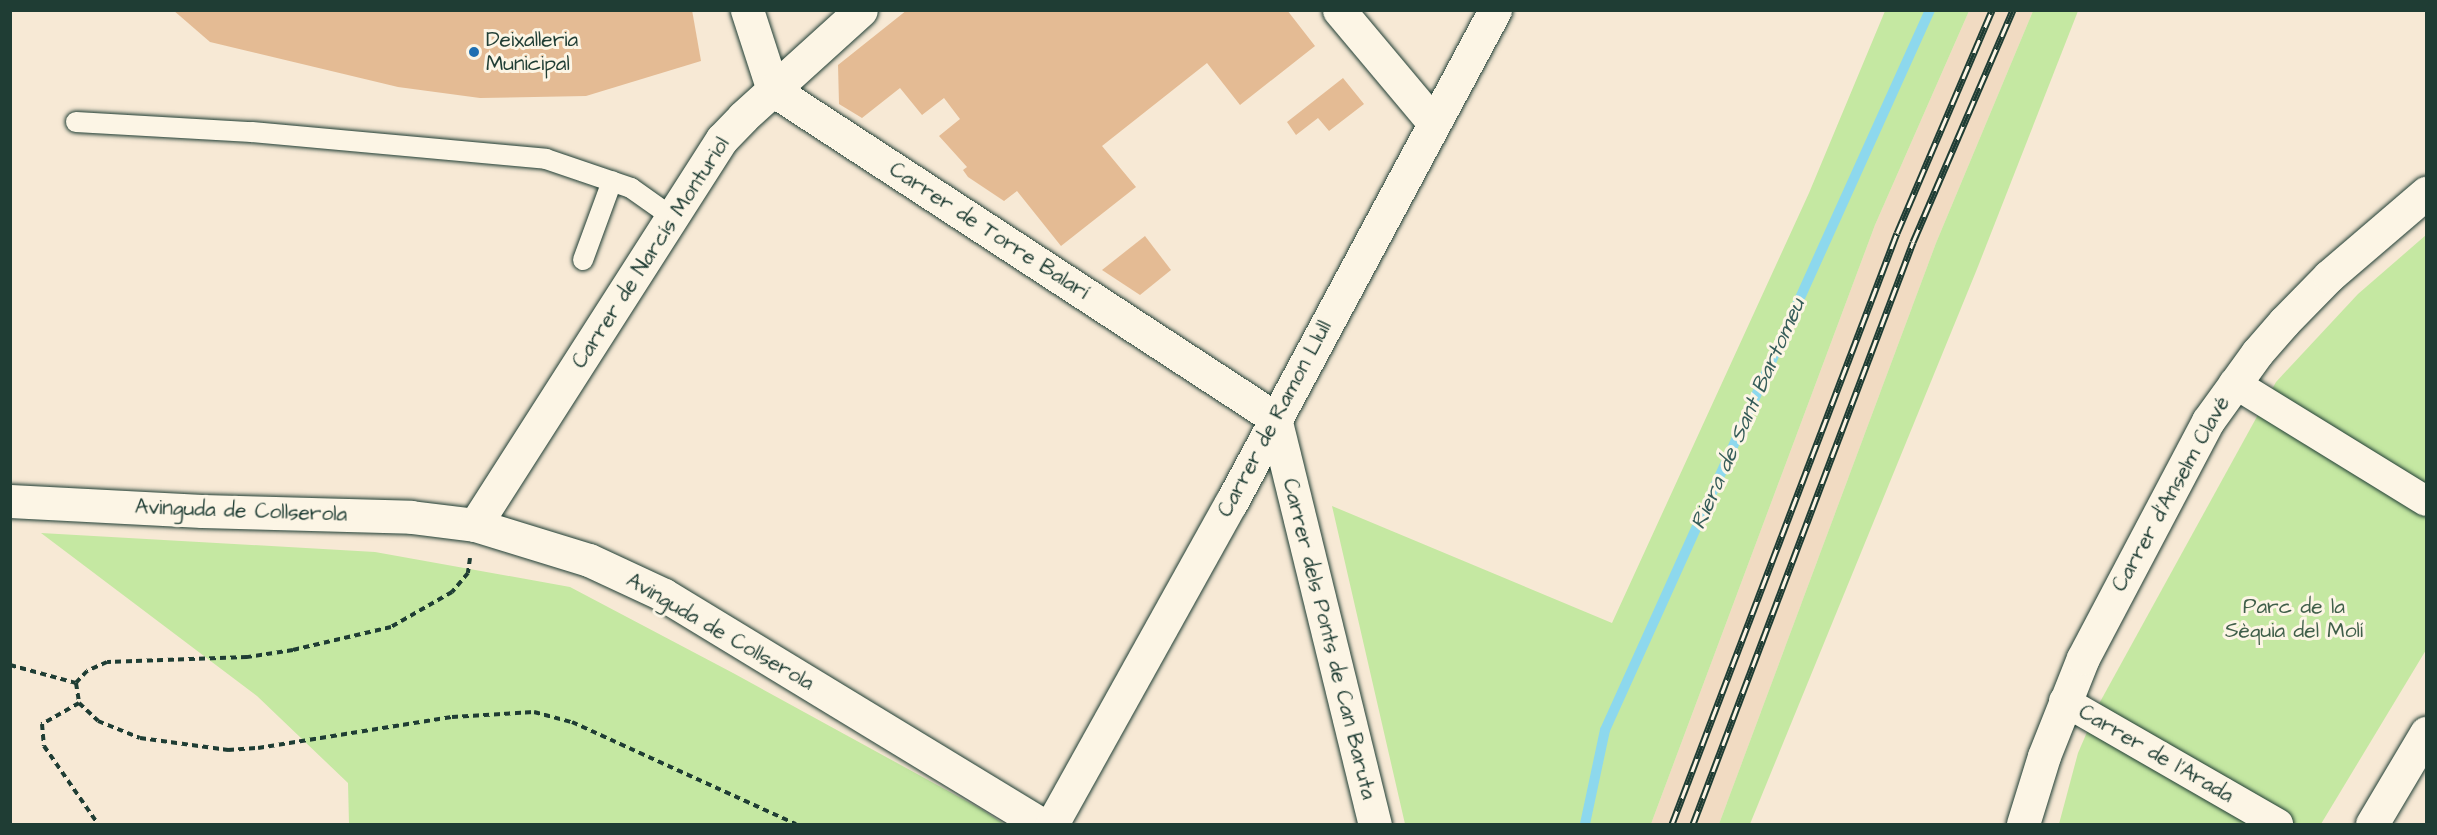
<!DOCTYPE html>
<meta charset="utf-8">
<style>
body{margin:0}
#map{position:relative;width:2437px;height:835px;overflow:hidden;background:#f7e9d5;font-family:"Architects Daughter",sans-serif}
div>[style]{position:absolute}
.built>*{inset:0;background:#f1dbc2}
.green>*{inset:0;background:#c5e8a2}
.stream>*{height:10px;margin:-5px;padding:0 5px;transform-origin:5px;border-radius:5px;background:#8dd8ed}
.building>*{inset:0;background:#e4bb94}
.path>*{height:4px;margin-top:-2px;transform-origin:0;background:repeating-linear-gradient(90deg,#1f3d34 0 6px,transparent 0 10.5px)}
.roads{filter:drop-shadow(0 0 2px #1f3d34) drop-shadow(0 0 2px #1f3d34)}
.service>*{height:20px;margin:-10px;padding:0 10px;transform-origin:10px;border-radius:10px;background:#fcf5e5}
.pedestrian>*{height:30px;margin:-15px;padding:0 15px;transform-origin:15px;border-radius:15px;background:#fcf5e5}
.minor>*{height:33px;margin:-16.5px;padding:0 16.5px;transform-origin:16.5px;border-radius:16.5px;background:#fcf5e5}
.rail>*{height:7px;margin-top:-3.5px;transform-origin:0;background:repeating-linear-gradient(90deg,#fcf5e5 0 14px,#1f3d34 0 28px);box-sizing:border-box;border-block:2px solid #1f3d34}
.dots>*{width:16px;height:16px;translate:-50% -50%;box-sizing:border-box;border:3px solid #fcf5e5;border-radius:50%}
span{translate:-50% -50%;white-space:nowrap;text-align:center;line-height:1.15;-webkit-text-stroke:6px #fcf5e5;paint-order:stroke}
.poi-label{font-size:21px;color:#1f3d34}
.left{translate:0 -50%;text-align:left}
.street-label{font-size:21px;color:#1f3d34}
.park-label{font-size:21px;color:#405f4a}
.water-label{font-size:22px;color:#355c59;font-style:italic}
.frame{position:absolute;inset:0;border:12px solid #1f3d34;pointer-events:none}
</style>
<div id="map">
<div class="built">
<i style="clip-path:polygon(1969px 11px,2033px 11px,1936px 243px,1719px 824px,1651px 824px,1875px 225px)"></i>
</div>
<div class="green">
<i style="clip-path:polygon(1885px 11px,1969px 11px,1875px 225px,1651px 824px,1405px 824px,1332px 506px,1612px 623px,1809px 193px)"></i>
<i style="clip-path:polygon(2033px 11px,2078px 11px,1977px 269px,1750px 824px,1719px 824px,1936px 243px)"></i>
<i style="clip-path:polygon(2426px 235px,2426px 650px,2321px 824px,2059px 824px,2078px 753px,2100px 702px,2276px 382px,2358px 294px)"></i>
<i style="clip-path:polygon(41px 533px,375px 552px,570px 587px,733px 673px,981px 809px,1004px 824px,349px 824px,348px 783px,257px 696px)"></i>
</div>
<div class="stream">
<i style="left:1585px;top:824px;width:96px;rotate:-78deg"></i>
<i style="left:1605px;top:730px;width:790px;rotate:-65.71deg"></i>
</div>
<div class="building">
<i style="clip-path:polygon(173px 10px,692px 10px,701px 61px,586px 96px,480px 98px,398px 87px,210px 42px)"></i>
<i style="clip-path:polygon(907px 10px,1287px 10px,1315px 46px,1240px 105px,1207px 63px,1102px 146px,1136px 187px,1061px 246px,1017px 191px,1004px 201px,968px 177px,963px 170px,967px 167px,939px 136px,960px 119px,944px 98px,922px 115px,900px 88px,862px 118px,839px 104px,838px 65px)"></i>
<i style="clip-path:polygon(1343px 78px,1364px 104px,1329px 131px,1318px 118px,1296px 135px,1287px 122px)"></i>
<i style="clip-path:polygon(1145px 236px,1171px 270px,1140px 295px,1102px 270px)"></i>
</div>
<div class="path">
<i style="left:470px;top:558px;width:15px;rotate:98deg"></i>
<i style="left:468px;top:573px;width:25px;rotate:130deg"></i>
<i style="left:452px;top:592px;width:70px;rotate:150.2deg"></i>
<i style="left:391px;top:627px;width:101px;rotate:166.8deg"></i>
<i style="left:293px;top:650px;width:47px;rotate:171.3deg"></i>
<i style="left:247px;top:657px;width:140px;rotate:178deg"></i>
<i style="left:107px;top:662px;width:22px;rotate:156deg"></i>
<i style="left:87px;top:671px;width:16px;rotate:133deg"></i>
<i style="left:76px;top:683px;width:20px;rotate:81deg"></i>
<i style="left:79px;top:703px;width:26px;rotate:43deg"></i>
<i style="left:98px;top:721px;width:45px;rotate:22deg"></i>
<i style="left:140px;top:738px;width:89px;rotate:7.8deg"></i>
<i style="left:228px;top:750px;width:30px;rotate:-4deg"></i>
<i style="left:258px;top:748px;width:196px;rotate:-9.1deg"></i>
<i style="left:452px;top:717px;width:82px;rotate:-3.5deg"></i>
<i style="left:534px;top:712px;width:39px;rotate:15deg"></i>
<i style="left:572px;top:722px;width:246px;rotate:24.5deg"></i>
<i style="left:10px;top:665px;width:68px;rotate:15.3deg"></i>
<i style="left:79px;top:703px;width:43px;rotate:150.4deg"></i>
<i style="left:42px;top:724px;width:22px;rotate:85deg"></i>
<i style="left:44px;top:746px;width:95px;rotate:55.3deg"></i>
</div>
<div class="roads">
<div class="service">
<i style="left:76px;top:122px;width:176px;rotate:3.3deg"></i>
<i style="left:252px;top:132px;width:295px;rotate:5.2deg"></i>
<i style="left:546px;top:159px;width:90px;rotate:18.8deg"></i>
<i style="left:631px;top:188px;width:50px;rotate:35.3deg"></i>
<i style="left:583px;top:260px;width:84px;rotate:-69.8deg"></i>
</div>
<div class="pedestrian">
<i style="left:2234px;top:383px;width:225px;rotate:31.6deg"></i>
<i style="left:2064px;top:701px;width:247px;rotate:29.9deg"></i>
</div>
<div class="minor">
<i style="left:747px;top:10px;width:84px;rotate:72deg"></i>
<i style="left:773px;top:90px;width:600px;rotate:33.16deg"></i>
<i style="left:1339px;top:10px;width:146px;rotate:50deg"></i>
<i style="left:1275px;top:418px;width:418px;rotate:76.2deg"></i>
<i style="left:10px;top:501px;width:192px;rotate:3deg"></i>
<i style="left:202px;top:511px;width:209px;rotate:1.6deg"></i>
<i style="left:411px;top:517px;width:64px;rotate:7.1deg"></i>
<i style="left:475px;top:525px;width:119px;rotate:17.1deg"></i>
<i style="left:589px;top:560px;width:83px;rotate:25deg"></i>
<i style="left:664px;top:595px;width:441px;rotate:31.3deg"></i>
<i style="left:475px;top:525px;width:458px;rotate:-57.4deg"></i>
<i style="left:722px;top:139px;width:30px;rotate:-46deg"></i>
<i style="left:743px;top:117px;width:159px;rotate:-42.2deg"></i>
<i style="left:1052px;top:824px;width:368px;rotate:-60.9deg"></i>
<i style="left:1231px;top:503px;width:559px;rotate:-61.83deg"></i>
<i style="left:2023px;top:824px;width:71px;rotate:-72.8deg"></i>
<i style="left:2044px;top:756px;width:105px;rotate:-68.3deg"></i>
<i style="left:2083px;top:658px;width:268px;rotate:-62.2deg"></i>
<i style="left:2208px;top:421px;width:84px;rotate:-54.2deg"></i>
<i style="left:2257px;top:353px;width:41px;rotate:-48.9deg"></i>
<i style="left:2284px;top:322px;width:64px;rotate:-45.6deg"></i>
<i style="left:2329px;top:276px;width:128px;rotate:-40.6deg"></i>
<i style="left:2372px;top:824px;width:106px;rotate:-59.3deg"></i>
</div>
</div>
<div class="rail">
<i style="left:1672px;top:824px;width:632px;rotate:-69.16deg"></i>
<i style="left:1897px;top:233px;width:242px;rotate:-66.9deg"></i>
<i style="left:1693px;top:824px;width:622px;rotate:-69.29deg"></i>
<i style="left:1913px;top:242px;width:253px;rotate:-66.7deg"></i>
</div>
<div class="dots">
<i style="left:474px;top:52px;background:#1f6fb2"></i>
</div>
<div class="poi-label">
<span class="left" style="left:486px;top:52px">Deixalleria<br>Municipal</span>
</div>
<div class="street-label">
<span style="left:989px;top:231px;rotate:33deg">Carrer de Torre Balarí</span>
<span style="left:651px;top:253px;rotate:-57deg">Carrer de Narcís Monturiol</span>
<span style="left:1275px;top:419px;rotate:-62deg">Carrer de Ramon Llull</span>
<span style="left:2171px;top:494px;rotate:-61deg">Carrer d'Anselm Clavé</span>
<span style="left:241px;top:511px;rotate:2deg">Avinguda de Collserola</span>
<span style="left:720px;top:632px;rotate:30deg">Avinguda de Collserola</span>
<span style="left:1329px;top:639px;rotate:76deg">Carrer dels Ponts de Can Baruta</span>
<span style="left:2156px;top:754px;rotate:30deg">Carrer de l'Arada</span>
</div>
<div class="park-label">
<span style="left:2294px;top:619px">Parc de la<br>Sèquia del Molí</span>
</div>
<div class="water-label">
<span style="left:1748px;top:414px;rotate:-66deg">Riera de Sant Bartomeu</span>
</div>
<div class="frame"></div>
</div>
